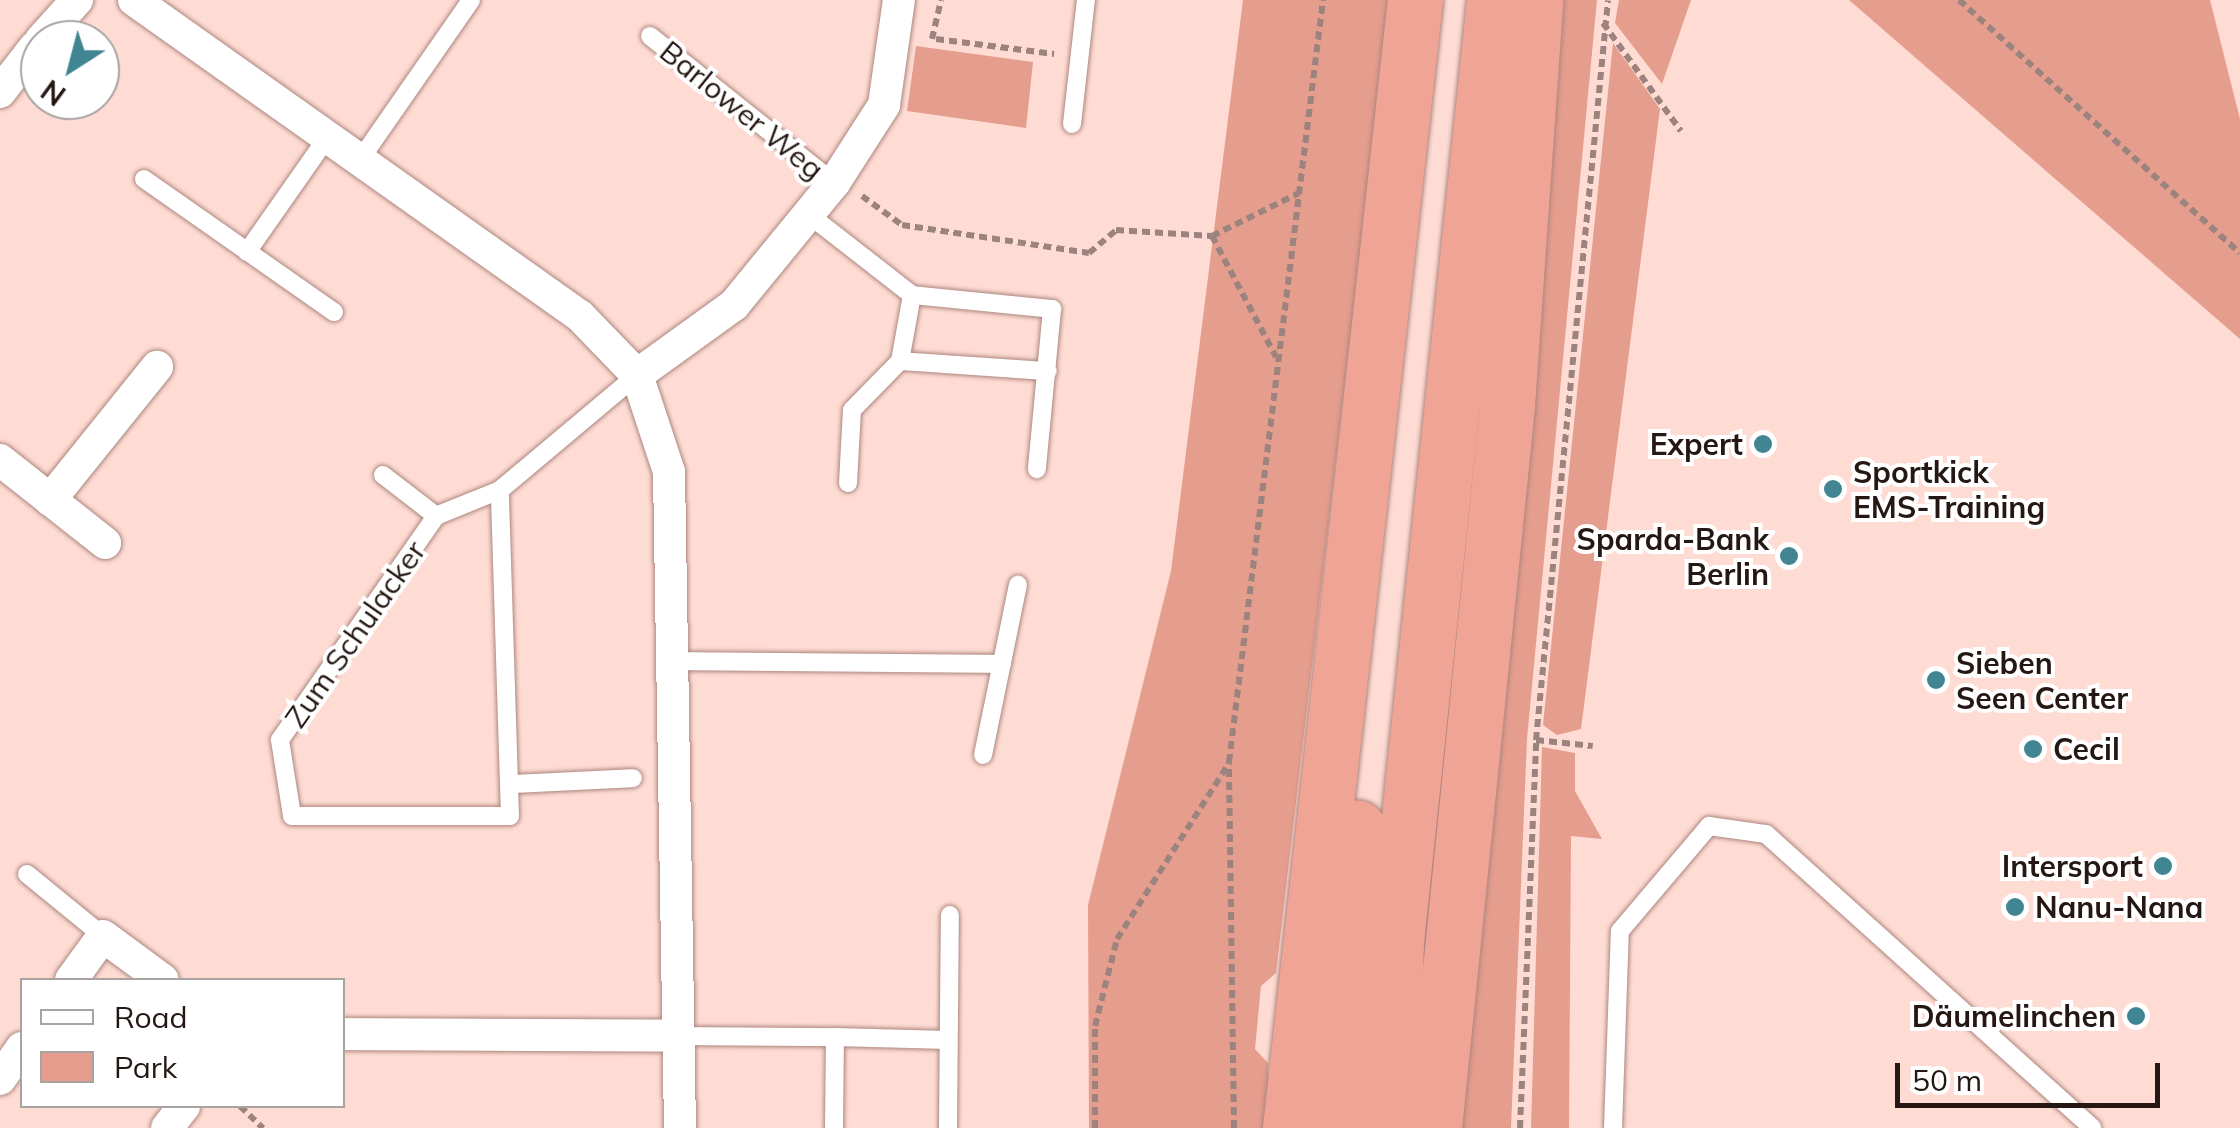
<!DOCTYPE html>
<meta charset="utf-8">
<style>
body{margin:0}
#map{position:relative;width:2240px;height:1128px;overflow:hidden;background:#fedcd4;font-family:Mulish,sans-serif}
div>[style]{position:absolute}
.green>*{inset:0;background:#e59d8e}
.path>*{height:6px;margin-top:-3px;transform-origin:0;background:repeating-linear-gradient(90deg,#9c837d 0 8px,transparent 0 13px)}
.roads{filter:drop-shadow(0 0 2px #ad867e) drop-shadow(0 0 2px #ad867e)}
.service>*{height:18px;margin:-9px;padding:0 9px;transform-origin:9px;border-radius:9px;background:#fff}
.minor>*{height:32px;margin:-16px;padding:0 16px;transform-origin:16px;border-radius:16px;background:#fff}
.trunk>*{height:55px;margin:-27.5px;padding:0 27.5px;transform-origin:27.5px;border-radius:27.5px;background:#f0a496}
.dots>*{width:28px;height:28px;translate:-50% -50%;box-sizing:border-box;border:5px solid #fff;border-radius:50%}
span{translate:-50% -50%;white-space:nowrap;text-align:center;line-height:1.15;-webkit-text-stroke:8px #fff;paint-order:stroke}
.street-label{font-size:30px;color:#251714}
.poi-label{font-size:30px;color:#251714;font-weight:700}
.right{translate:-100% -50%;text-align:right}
.left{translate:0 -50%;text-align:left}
.legend{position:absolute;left:20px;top:978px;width:325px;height:130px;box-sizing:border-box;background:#fff;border:2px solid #a8a2a1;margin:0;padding:12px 18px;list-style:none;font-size:30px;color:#251714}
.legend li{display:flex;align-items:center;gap:20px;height:50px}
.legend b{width:50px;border:2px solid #a8a2a1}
.north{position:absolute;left:20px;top:20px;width:100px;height:100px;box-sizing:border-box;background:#fff;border:2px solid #a8a2a1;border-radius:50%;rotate:216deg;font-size:28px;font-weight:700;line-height:40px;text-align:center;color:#251714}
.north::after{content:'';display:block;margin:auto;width:35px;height:45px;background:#418593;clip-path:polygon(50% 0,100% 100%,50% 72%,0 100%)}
.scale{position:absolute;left:1895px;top:1063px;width:265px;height:45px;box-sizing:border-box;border:5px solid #251714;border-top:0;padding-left:12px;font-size:30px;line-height:35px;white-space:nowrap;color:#251714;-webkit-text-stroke:8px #fff;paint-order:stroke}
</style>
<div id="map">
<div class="green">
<i style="clip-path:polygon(1243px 0,1390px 0,1276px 973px,1261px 986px,1255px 1049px,1268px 1063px,1268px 1128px,1089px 1128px,1088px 905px,1171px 571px)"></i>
<i style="clip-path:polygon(1543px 0,1597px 0,1527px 739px,1511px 1128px,1450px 1128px)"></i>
<i style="clip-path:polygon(1619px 0,1691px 0,1662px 84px,1615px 23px)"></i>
<i style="clip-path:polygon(1849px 0,2210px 0,2240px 119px,2240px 339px)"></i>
<i style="clip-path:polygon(1613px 43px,1660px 109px,1581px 729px,1557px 735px,1543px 725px)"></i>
<i style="clip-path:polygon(916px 46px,1033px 62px,1026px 128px,907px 111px)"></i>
<i style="clip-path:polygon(1542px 747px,1575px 753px,1575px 791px,1602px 839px,1571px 836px,1569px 1128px,1531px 1128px)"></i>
</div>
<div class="path">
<i style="left:1959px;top:0;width:378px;rotate:42deg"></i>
<i style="left:1603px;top:23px;width:133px;rotate:54.2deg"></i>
<i style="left:932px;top:39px;width:40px;rotate:-77deg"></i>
<i style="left:936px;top:39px;width:119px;rotate:7.2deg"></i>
<i style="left:862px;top:196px;width:49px;rotate:35.9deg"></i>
<i style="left:902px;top:225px;width:189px;rotate:8.5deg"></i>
<i style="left:1089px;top:253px;width:35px;rotate:-40deg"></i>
<i style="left:1116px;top:230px;width:96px;rotate:3.6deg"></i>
<i style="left:1212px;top:236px;width:137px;rotate:62.1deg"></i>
<i style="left:1212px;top:236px;width:97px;rotate:-26.3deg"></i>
<i style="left:1536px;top:740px;width:57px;rotate:6deg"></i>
<i style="left:240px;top:1106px;width:32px;rotate:44deg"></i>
<i style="left:1095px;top:1128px;width:102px;rotate:-90deg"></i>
<i style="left:1095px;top:1026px;width:90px;rotate:-75.8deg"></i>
<i style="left:1117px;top:939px;width:209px;rotate:-57.5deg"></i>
<i style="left:1234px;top:1128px;width:366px;rotate:-90.8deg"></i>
<i style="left:1229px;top:762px;width:768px;rotate:-82.97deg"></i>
<i style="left:1520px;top:1128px;width:388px;rotate:-87.6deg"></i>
<i style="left:1536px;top:740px;width:743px;rotate:-84.44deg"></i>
</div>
<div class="roads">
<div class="service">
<i style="left:650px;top:36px;width:236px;rotate:38.6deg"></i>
<i style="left:1072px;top:124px;width:125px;rotate:-83.6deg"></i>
<i style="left:362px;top:157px;width:191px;rotate:-55.2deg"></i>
<i style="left:144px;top:179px;width:232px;rotate:35deg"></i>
<i style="left:808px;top:214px;width:132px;rotate:37.9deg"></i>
<i style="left:912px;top:295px;width:141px;rotate:5.7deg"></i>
<i style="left:1052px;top:309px;width:161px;rotate:95.4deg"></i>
<i style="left:247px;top:252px;width:143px;rotate:-55deg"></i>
<i style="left:900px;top:361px;width:148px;rotate:3.9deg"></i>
<i style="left:383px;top:475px;width:67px;rotate:37.7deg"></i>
<i style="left:848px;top:483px;width:73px;rotate:-86.9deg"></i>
<i style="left:852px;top:410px;width:69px;rotate:-45.6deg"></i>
<i style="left:900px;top:361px;width:67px;rotate:-79.7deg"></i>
<i style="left:500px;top:490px;width:69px;rotate:157.9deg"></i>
<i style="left:436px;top:516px;width:273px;rotate:124.9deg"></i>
<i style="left:280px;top:740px;width:77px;rotate:81deg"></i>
<i style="left:292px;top:816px;width:218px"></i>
<i style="left:510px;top:816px;width:326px;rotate:-91.8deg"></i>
<i style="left:500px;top:490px;width:179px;rotate:-40deg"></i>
<i style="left:673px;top:661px;width:329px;rotate:0.5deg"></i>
<i style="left:983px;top:755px;width:174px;rotate:-78.4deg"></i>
<i style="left:512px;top:784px;width:121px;rotate:-2.8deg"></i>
<i style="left:27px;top:874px;width:98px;rotate:39.2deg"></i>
<i style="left:680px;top:1036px;width:155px;rotate:0.4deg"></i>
<i style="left:834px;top:1128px;width:91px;rotate:-89.4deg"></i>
<i style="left:835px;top:1037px;width:113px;rotate:1.5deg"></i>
<i style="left:948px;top:1128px;width:213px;rotate:-89.5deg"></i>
<i style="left:1613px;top:1128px;width:197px;rotate:-88deg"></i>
<i style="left:1620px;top:931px;width:138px;rotate:-49.7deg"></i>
<i style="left:1709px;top:826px;width:58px;rotate:8deg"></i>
<i style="left:1766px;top:834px;width:439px;rotate:42deg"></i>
</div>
<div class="minor">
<i style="left:134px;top:0;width:547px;rotate:35.32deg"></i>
<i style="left:580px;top:316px;width:82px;rotate:46deg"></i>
<i style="left:637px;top:375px;width:102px;rotate:71.7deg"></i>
<i style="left:669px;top:472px;width:656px;rotate:89.04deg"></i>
<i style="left:41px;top:40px;width:54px;rotate:-48deg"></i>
<i style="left:0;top:92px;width:57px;rotate:-52.1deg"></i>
<i style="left:637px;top:375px;width:120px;rotate:-35.8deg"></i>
<i style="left:734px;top:305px;width:158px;rotate:-50.7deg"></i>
<i style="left:834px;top:183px;width:93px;rotate:-57.3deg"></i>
<i style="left:884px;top:105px;width:106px;rotate:-81.9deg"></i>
<i style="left:0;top:460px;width:134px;rotate:38.3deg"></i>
<i style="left:50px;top:500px;width:171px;rotate:-51.2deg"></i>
<i style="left:71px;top:980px;width:54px;rotate:-54deg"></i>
<i style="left:103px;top:936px;width:74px;rotate:36.3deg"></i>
<i style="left:342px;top:1034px;width:338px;rotate:0.3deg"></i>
<i style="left:0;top:1079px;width:38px;rotate:-55deg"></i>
<i style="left:167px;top:1128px;width:28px;rotate:-52deg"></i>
</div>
<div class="trunk">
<i style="left:1290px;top:1128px;width:1135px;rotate:-83.68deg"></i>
<i style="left:1339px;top:1128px;width:301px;rotate:-86.4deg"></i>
<i style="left:1388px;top:1128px;width:186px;rotate:-87.5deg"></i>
<i style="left:1396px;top:942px;width:947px;rotate:-84.06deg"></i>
<i style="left:1434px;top:1128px;width:727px;rotate:-84.23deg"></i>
<i style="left:1507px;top:405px;width:406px;rotate:-86deg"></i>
</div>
</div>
<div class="dots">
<i style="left:1763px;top:444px;background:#418593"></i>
<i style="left:1833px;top:489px;background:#418593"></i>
<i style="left:1789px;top:556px;background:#418593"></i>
<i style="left:1936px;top:680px;background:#418593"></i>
<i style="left:2033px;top:749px;background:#418593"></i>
<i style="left:2163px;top:866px;background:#418593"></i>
<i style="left:2015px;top:907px;background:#418593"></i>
<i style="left:2136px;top:1016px;background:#418593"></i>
</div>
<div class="street-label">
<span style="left:742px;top:110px;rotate:39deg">Barlower Weg</span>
<span style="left:355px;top:634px;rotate:-55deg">Zum Schulacker</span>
</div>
<div class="poi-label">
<span class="right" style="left:1743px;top:444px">Expert</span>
<span class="left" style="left:1853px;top:489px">Sportkick<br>EMS-Training</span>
<span class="right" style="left:1769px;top:556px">Sparda-Bank<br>Berlin</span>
<span class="left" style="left:1956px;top:680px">Sieben<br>Seen Center</span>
<span class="left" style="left:2053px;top:749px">Cecil</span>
<span class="right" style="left:2143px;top:866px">Intersport</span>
<span class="left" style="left:2035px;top:907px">Nanu-Nana</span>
<span class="right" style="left:2116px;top:1016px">Däumelinchen</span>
</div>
<ul class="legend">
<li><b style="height:12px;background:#fff"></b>Road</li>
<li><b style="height:28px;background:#e59d8e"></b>Park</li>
</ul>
<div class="north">N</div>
<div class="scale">50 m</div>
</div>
